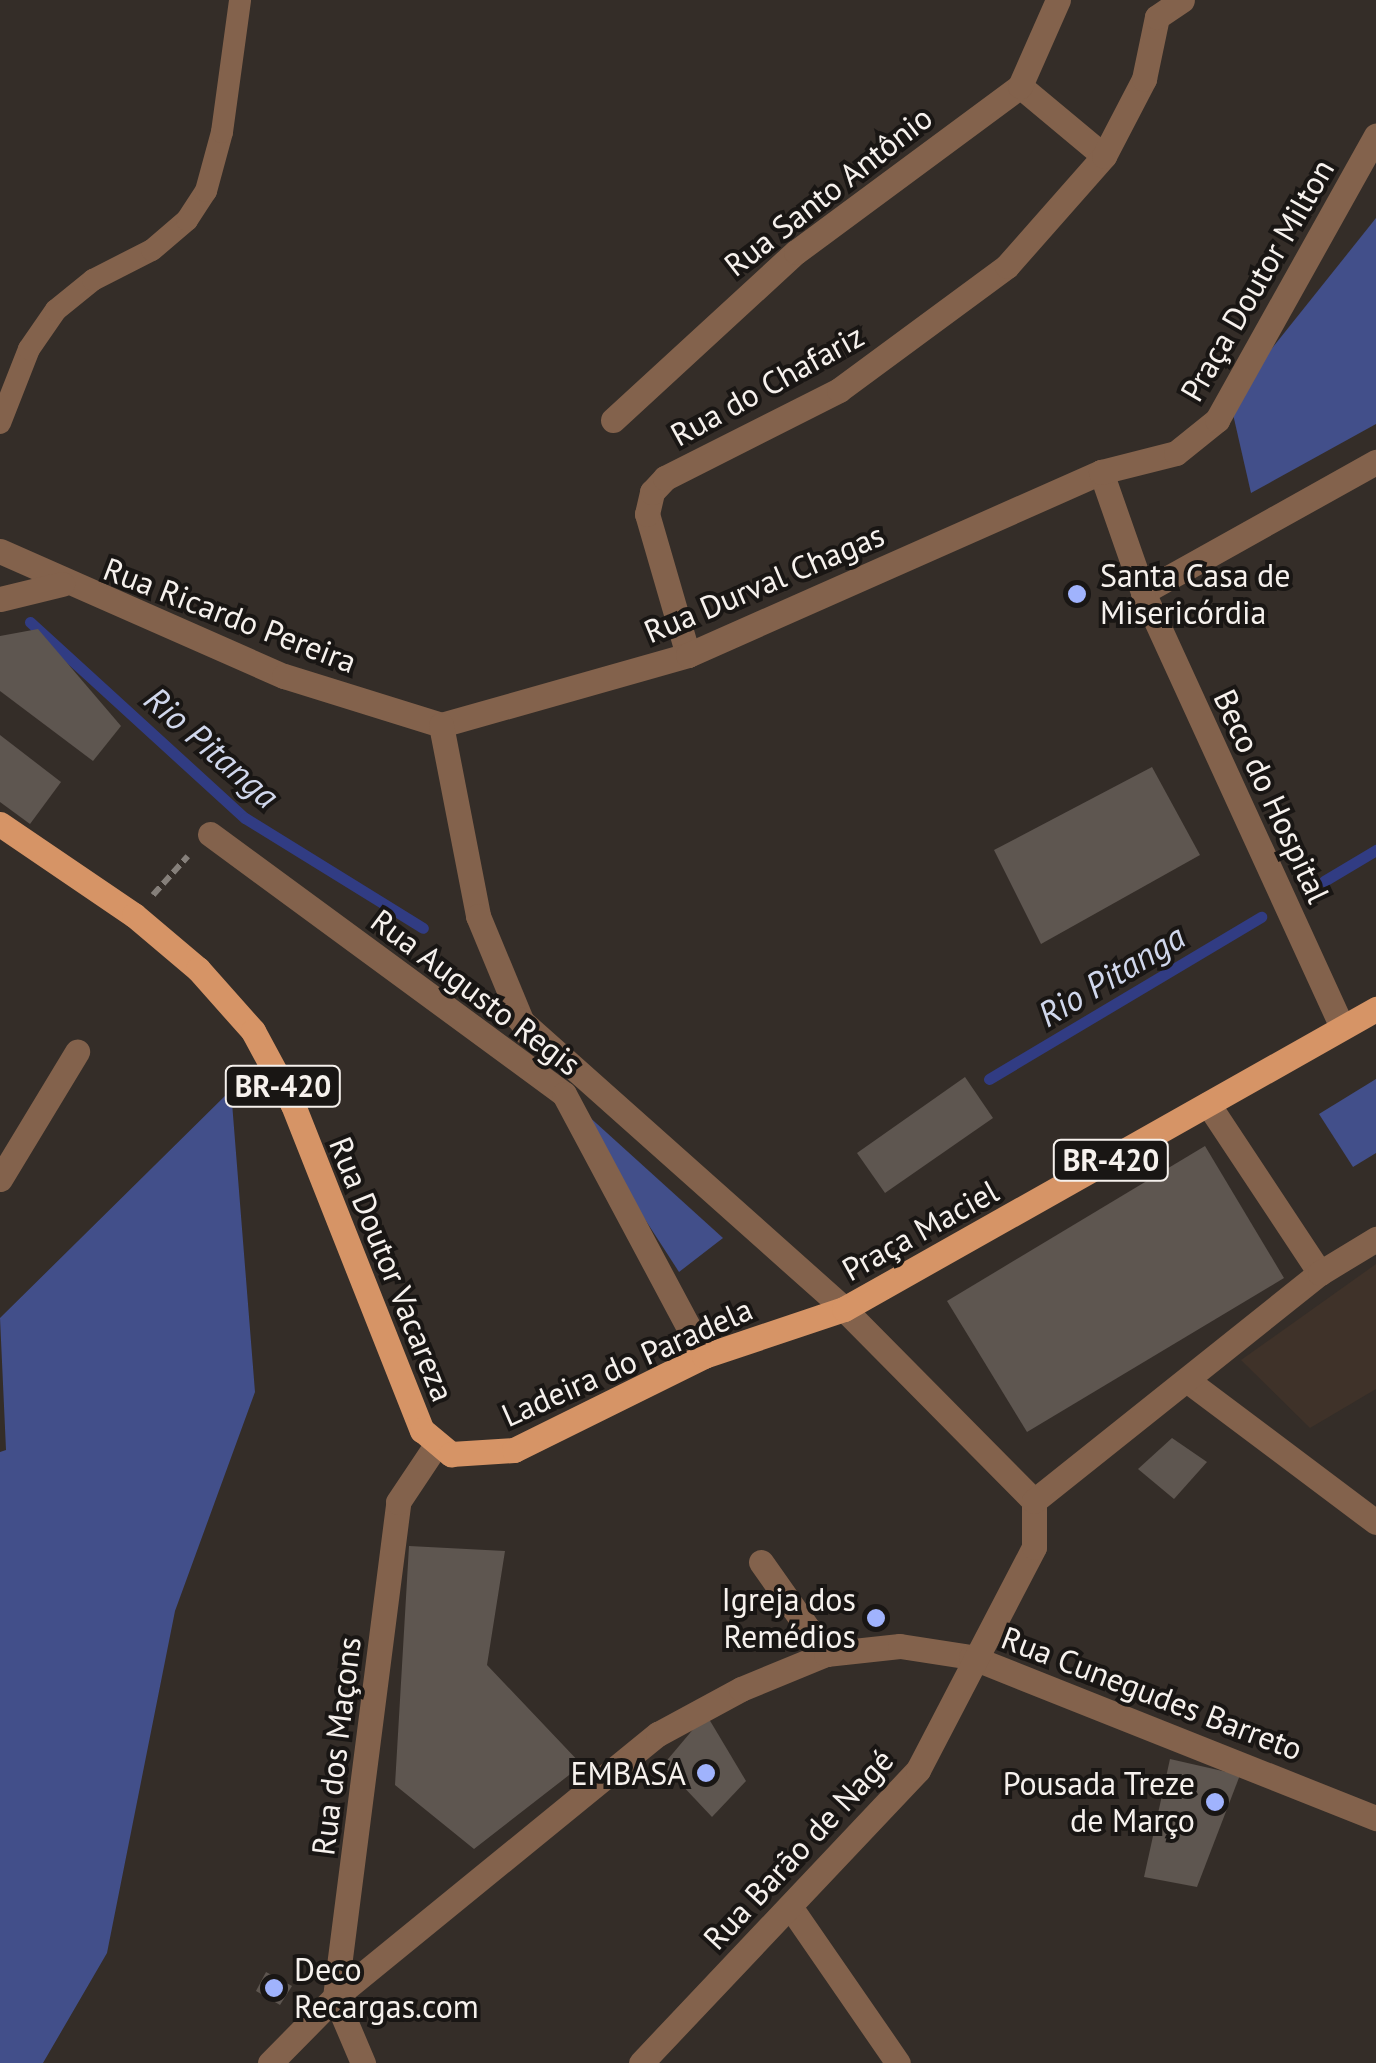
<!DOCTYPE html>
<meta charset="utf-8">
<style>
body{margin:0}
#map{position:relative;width:1376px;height:2063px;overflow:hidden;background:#342d28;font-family:"PT Sans",sans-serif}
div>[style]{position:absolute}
.built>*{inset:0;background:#3f3229}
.green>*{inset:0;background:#424f8a}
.stream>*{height:11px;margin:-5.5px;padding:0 5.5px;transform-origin:5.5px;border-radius:5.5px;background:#313c83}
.building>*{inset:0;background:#5e5650}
.path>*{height:6px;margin-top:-3px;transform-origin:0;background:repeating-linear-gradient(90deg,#857f7a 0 10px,transparent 0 15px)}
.service>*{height:22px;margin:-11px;padding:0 11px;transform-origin:11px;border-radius:11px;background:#83624c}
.minor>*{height:25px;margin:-12.5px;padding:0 12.5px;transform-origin:12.5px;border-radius:12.5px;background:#83624c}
.tertiary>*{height:25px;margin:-12.5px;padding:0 12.5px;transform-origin:12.5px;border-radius:12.5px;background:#83624c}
.primary>*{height:25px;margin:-12.5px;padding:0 12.5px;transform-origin:12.5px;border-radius:12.5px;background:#d69466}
.dots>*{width:28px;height:28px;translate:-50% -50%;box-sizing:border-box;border:5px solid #191614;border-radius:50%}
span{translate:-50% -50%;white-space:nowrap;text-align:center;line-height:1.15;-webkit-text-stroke:8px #191614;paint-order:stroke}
.shield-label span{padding:2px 8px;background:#191614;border:2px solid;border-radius:8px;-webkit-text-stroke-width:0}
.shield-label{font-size:30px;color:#f6f1ed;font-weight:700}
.street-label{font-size:32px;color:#f6f1ed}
.poi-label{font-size:32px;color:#f6f1ed}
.left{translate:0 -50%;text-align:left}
.right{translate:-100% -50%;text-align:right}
.water-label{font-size:35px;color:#d0d7ec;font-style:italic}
</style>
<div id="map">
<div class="built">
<i style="clip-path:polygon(1376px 1264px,1376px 1389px,1310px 1428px,1241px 1360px)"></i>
</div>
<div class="green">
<i style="clip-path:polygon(1376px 218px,1376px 424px,1251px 493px,1230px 401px)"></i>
<i style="clip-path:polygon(1376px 1079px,1376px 1153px,1353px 1167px,1319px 1114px)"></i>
<i style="clip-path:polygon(231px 1090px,255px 1392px,175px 1611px,107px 1953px,43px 2063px,0 2063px,0 1452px,6px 1450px,0 1318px)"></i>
<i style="clip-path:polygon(564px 1094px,723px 1238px,679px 1272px)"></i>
</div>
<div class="stream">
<i style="left:30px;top:622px;width:291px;rotate:42.4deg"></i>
<i style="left:245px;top:818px;width:209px;rotate:31.7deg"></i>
<i style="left:1324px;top:881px;width:61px;rotate:-30.8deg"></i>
<i style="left:989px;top:1079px;width:317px;rotate:-30.8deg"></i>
</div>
<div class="building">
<i style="clip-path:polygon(38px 629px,121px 726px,93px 761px,0 691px,0 636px)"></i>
<i style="clip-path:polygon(0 735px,61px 782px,30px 824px,0 802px)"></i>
<i style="clip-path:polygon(1152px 767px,1200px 855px,1041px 944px,994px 850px)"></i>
<i style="clip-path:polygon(965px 1077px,993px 1118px,885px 1193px,857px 1153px)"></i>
<i style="clip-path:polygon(1205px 1146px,1284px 1278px,1027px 1432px,947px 1301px)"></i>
<i style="clip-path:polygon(1172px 1438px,1207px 1462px,1174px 1499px,1138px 1469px)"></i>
<i style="clip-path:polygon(409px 1546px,505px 1551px,487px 1665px,582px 1765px,474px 1849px,395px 1785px)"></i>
<i style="clip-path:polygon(706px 1714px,746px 1781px,712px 1817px,663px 1765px)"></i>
<i style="clip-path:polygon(1170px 1759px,1240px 1775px,1197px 1887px,1144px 1877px)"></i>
<i style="clip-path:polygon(266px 1972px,292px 1986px,280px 2005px,256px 1991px)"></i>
</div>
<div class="path">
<i style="left:153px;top:895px;width:52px;rotate:-48.1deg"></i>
</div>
<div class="service">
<i style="left:0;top:423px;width:79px;rotate:-68.6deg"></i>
<i style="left:29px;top:349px;width:47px;rotate:-55.3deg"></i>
<i style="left:56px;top:310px;width:48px;rotate:-39deg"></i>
<i style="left:93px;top:280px;width:66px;rotate:-27deg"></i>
<i style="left:152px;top:250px;width:46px;rotate:-40.6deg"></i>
<i style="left:187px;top:220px;width:35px;rotate:-57deg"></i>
<i style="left:206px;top:191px;width:61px;rotate:-74.8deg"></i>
<i style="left:222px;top:132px;width:133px;rotate:-82.2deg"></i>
</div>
<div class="minor">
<i style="left:1020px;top:86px;width:109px;rotate:39.8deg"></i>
<i style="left:613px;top:420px;width:248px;rotate:-42.6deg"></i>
<i style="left:796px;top:252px;width:279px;rotate:-36.5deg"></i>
<i style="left:1020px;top:86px;width:94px;rotate:-66.2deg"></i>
<i style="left:0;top:551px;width:310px;rotate:23.8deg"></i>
<i style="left:284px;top:676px;width:164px;rotate:17.3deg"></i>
<i style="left:0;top:599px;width:64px;rotate:-13.6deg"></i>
<i style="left:688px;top:655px;width:147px;rotate:-106.2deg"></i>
<i style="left:647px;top:514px;width:23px;rotate:-77deg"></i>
<i style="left:652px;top:492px;width:19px;rotate:-47deg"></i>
<i style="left:665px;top:478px;width:195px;rotate:-26.8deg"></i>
<i style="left:839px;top:390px;width:209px;rotate:-36.4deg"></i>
<i style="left:1007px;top:266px;width:147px;rotate:-48.6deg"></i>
<i style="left:1104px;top:156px;width:87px;rotate:-62.5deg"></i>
<i style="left:1144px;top:79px;width:63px;rotate:-78.2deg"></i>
<i style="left:1157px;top:17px;width:30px;rotate:-34deg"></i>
<i style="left:441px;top:725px;width:257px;rotate:-15.8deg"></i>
<i style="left:688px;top:655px;width:452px;rotate:-23.9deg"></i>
<i style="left:441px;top:725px;width:195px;rotate:79deg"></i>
<i style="left:478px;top:916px;width:126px;rotate:67.5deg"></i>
<i style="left:210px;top:834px;width:439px;rotate:36.3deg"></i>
<i style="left:564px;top:1094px;width:297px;rotate:61.9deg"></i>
<i style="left:519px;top:1019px;width:436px;rotate:41.7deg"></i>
<i style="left:844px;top:1309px;width:270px;rotate:45.3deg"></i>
<i style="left:1208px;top:1104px;width:203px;rotate:56.5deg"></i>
<i style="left:0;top:1179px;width:149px;rotate:-58.8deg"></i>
<i style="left:1188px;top:1381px;width:235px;rotate:36.9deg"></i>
<i style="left:761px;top:1562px;width:113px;rotate:54.8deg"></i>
<i style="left:791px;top:1908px;width:188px;rotate:55.4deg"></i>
<i style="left:335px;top:1997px;width:499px;rotate:-82.7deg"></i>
<i style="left:398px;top:1502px;width:69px;rotate:-56.3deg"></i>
<i style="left:335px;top:1997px;width:72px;rotate:67deg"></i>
<i style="left:270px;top:2063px;width:93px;rotate:-45.4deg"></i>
<i style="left:335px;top:1997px;width:417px;rotate:-39.2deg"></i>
<i style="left:658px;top:1734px;width:94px;rotate:-28.5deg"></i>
<i style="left:741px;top:1689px;width:92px;rotate:-22.4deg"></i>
<i style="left:826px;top:1654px;width:74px;rotate:-6.2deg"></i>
<i style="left:900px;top:1646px;width:72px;rotate:8.8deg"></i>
<i style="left:971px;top:1657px;width:436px;rotate:21.7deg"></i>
<i style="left:641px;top:2063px;width:403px;rotate:-46.6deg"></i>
<i style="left:918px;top:1770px;width:251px;rotate:-62.5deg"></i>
<i style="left:1034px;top:1547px;width:46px;rotate:-90deg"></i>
<i style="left:1034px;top:1501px;width:366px;rotate:-38.6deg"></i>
<i style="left:1320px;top:1273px;width:66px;rotate:-31.3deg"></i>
</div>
<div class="tertiary">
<i style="left:1143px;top:592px;width:267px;rotate:-29.2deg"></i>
<i style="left:1342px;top:1027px;width:478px;rotate:-114.6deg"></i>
<i style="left:1143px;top:592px;width:127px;rotate:-109.3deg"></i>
<i style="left:1101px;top:472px;width:77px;rotate:-14.2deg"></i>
<i style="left:1176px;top:453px;width:53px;rotate:-38.8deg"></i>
<i style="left:1217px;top:420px;width:326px;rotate:-60.8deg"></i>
</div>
<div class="primary">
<i style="left:0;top:824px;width:162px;rotate:34.2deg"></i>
<i style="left:134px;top:915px;width:84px;rotate:40.2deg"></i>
<i style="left:198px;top:969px;width:83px;rotate:48.4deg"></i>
<i style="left:253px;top:1031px;width:84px;rotate:61.6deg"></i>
<i style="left:293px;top:1105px;width:350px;rotate:68.4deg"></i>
<i style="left:422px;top:1430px;width:38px;rotate:40deg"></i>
<i style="left:451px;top:1454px;width:63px;rotate:-3.6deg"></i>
<i style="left:514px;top:1450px;width:212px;rotate:-26.3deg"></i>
<i style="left:704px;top:1356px;width:148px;rotate:-18.6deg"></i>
<i style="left:844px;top:1309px;width:611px;rotate:-29.42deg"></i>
</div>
<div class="dots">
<i style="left:1077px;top:594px;background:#a0b3fd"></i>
<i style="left:876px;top:1618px;background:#a0b3fd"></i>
<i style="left:706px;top:1773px;background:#a0b3fd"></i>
<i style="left:1215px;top:1802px;background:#a0b3fd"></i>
<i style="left:274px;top:1988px;background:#a0b3fd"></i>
</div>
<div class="shield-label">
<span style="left:283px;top:1086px">BR-420</span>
<span style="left:1111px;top:1160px">BR-420</span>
</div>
<div class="street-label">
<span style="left:828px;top:191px;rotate:-38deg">Rua Santo Antônio</span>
<span style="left:1257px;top:280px;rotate:-60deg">Praça Doutor Milton</span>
<span style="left:767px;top:385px;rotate:-29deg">Rua do Chafariz</span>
<span style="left:764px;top:583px;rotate:-23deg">Rua Durval Chagas</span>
<span style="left:230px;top:615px;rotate:21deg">Rua Ricardo Pereira</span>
<span style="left:1272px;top:796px;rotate:65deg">Beco do Hospital</span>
<span style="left:476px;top:992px;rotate:37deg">Rua Augusto Regis</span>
<span style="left:920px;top:1230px;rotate:-29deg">Praça Maciel</span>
<span style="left:392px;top:1269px;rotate:68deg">Rua Doutor Vacareza</span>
<span style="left:627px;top:1362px;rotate:-24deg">Ladeira do Paradela</span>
<span style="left:1152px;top:1693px;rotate:21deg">Rua Cunegudes Barreto</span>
<span style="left:336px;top:1746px;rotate:-83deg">Rua dos Maçons</span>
<span style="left:798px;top:1849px;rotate:-47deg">Rua Barão de Nagé</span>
</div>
<div class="poi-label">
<span class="left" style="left:1100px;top:594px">Santa Casa de<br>Misericórdia</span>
<span class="right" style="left:856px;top:1618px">Igreja dos<br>Remédios</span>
<span class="right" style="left:686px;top:1773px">EMBASA</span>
<span class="right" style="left:1195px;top:1802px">Pousada Treze<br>de Março</span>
<span class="left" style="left:294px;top:1988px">Deco<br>Recargas.com</span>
</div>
<div class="water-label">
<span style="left:212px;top:747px;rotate:41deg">Rio Pitanga</span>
<span style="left:1111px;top:975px;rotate:-31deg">Rio Pitanga</span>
</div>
</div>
